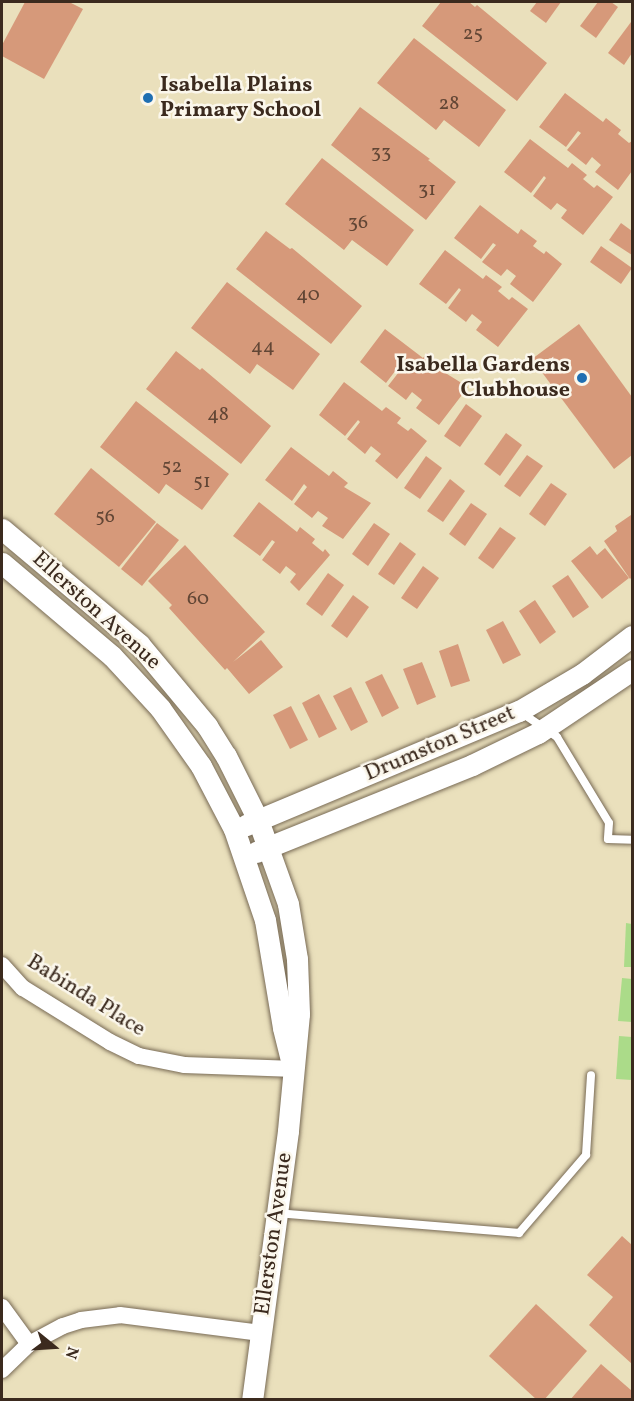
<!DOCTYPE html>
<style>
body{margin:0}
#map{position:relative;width:634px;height:1401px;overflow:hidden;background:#eae0bc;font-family:Vollkorn,serif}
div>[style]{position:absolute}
.green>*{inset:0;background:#abdb89}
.building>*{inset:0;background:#d6997a}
.roads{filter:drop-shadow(0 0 2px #786a55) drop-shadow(0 0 2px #786a55)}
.service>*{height:8px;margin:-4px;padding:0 4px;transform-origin:4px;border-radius:4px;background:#fff}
.minor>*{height:16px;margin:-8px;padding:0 8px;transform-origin:8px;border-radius:8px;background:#fff}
.tertiary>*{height:21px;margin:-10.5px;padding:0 10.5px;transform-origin:10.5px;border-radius:10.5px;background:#fff}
.dots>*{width:16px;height:16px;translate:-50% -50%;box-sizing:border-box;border:3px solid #fbf7ec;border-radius:50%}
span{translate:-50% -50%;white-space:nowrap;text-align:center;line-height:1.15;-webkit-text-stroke:5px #fbf7ec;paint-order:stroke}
.number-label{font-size:20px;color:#624635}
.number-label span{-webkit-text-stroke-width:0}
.poi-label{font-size:22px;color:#3b2a1e;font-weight:700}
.left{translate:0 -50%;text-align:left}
.right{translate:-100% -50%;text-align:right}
.street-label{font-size:22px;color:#3b2a1e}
.frame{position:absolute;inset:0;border:3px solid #3b2a1e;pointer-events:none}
.north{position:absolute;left:24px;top:1317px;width:60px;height:60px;-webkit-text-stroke:4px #fbf7ec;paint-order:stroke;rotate:108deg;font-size:16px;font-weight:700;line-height:24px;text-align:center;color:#3b2a1e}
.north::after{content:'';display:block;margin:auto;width:21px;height:27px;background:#3b2a1e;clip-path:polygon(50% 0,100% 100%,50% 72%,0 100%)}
</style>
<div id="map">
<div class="green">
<i style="clip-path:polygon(626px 923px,632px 924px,632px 967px,624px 967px)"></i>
<i style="clip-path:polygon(622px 978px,632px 979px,632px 1022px,618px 1021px)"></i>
<i style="clip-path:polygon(619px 1036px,632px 1037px,632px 1080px,616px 1079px)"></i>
</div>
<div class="building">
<i style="clip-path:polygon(25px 2px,69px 2px,83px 9px,44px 79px,2px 56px,2px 45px)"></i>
<i style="clip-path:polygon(441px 2px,469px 2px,475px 7px,477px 5px,547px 63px,517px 101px,422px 26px)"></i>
<i style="clip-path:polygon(537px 2px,561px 2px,546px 23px,530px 11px)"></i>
<i style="clip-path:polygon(598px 2px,611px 2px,618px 7px,596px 38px,580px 26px)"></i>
<i style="clip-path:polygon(631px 22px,632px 53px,624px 65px,608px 53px)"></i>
<i style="clip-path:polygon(414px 38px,506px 110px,479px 147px,444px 120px,436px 130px,377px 83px)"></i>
<i style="clip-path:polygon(565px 93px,603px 122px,606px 118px,621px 130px,618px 134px,629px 143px,632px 141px,632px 171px,618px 190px,595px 172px,601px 165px,592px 157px,586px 165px,567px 150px,581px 133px,578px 131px,566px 147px,539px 127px)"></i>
<i style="clip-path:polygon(360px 107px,430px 159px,428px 160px,456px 182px,426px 220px,331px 145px)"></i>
<i style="clip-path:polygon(530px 139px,568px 168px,572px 163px,587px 175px,583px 179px,594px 188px,597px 185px,613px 197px,583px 235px,561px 218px,567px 210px,557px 203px,551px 210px,533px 196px,546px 178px,544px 176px,531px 193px,504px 172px)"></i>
<i style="clip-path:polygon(322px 158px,414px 230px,387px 266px,352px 240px,344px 250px,285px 204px)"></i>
<i style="clip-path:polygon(480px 205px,518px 234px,521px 229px,537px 241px,533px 246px,544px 254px,546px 251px,562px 264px,533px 302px,510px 284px,516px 276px,507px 269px,501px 276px,482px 262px,496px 245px,493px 243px,481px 259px,454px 238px)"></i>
<i style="clip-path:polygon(621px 223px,632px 231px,632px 255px,609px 240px)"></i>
<i style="clip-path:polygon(266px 231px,290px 249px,292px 248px,362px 306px,331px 344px,236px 269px)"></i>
<i style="clip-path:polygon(601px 246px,632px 268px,621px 284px,590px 262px)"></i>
<i style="clip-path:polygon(445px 250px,483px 279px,486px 275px,502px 287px,498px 291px,509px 300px,512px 297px,528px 309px,498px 347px,476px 330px,482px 322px,472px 314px,466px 322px,448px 308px,461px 290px,459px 288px,446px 304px,419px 284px)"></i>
<i style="clip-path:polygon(227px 282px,320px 354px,293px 390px,257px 364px,250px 374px,191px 328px)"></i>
<i style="clip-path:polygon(579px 324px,632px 397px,632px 455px,614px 469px,532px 359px)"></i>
<i style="clip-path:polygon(385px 329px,423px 358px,427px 353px,442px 365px,439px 369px,468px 387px,439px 425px,416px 408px,422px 400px,412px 392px,406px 400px,388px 386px,402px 368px,399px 366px,386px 383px,360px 362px)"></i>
<i style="clip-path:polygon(176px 351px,200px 370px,202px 368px,271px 426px,241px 464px,146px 389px)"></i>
<i style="clip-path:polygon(344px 382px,382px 411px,386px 407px,401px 418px,397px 423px,408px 431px,411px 428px,427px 441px,397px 479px,375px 461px,381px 454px,371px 446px,365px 454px,347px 439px,360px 422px,358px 420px,345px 436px,319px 415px)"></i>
<i style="clip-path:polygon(136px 401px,229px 474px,202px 510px,166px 484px,159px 494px,100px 447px)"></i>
<i style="clip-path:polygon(466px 404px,482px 416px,460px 447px,444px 436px)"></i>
<i style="clip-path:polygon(506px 433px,522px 445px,500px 476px,484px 464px)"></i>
<i style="clip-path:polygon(291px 447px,329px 476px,333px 471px,348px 483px,344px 487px,371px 503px,343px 539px,322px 526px,328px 518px,318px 511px,312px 518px,294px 504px,307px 487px,304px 484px,292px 501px,265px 480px)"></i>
<i style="clip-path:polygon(527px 455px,543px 466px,520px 497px,504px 486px)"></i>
<i style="clip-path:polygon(426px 456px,442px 468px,420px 499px,404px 488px)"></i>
<i style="clip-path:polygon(91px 468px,156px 522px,119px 567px,54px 514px)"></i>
<i style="clip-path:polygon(450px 479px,465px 491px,443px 522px,427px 511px)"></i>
<i style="clip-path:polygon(551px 483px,567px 494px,545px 526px,529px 514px)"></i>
<i style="clip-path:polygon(259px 502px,297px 532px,300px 527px,315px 539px,312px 543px,323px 552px,325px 549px,330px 555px,299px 591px,290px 582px,296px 574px,286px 566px,280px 574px,262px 560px,275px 542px,272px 540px,260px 556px,233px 536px)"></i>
<i style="clip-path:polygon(471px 503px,487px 514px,465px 546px,449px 534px)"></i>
<i style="clip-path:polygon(631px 515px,632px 577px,630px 579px,604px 541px,617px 531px,615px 526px)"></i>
<i style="clip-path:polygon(157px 523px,179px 540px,142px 586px,121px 569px)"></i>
<i style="clip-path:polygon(374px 523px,390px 534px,368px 566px,352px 554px)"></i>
<i style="clip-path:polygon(500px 527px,516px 538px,493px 569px,478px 558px)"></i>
<i style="clip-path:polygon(400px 542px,416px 554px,394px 585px,378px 574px)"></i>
<i style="clip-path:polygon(185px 545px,265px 632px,233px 662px,261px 640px,283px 667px,249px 694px,227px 668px,225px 670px,169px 608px,172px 605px,148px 581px)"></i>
<i style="clip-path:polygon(590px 546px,597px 555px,605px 548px,629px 578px,602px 599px,571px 561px)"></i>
<i style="clip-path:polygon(423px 566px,439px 578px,417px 609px,401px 598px)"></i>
<i style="clip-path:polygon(328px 573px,344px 585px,322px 616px,306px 604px)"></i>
<i style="clip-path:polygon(568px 575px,589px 607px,573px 618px,552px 586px)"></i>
<i style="clip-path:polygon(353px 595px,369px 607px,347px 638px,331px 626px)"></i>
<i style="clip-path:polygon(535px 600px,556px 632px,540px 644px,519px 611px)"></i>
<i style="clip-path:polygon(503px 621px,521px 655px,503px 664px,486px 630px)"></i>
<i style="clip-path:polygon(458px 644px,470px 681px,451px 687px,439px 651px)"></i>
<i style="clip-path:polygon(422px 662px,436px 697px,417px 705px,403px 669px)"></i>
<i style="clip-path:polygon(382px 674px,399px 708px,382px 717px,365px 682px)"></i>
<i style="clip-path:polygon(351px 687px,368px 722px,351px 731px,333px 696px)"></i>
<i style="clip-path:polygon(319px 694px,337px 729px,319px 738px,302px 703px)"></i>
<i style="clip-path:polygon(291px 706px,308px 740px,290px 749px,273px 715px)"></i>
<i style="clip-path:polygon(622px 1236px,632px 1245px,632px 1364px,589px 1325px,613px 1297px,587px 1275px)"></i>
<i style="clip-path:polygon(536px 1304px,587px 1351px,544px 1400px,537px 1400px,489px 1356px)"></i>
<i style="clip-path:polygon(601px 1364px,632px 1391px,632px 1400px,570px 1400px)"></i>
</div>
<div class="roads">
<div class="service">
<i style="left:519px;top:711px;width:46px;rotate:34.4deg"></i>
<i style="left:557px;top:737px;width:100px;rotate:58.8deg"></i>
<i style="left:609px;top:823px;width:16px;rotate:94deg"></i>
<i style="left:608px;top:839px;width:24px;rotate:2deg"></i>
<i style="left:277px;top:1213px;width:243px;rotate:4.7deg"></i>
<i style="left:519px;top:1233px;width:103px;rotate:-49.3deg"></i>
<i style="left:586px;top:1155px;width:80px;rotate:-86.4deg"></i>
</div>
<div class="minor">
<i style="left:2px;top:965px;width:31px;rotate:48deg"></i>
<i style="left:23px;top:988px;width:102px;rotate:31.8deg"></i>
<i style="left:110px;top:1042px;width:32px;rotate:26deg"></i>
<i style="left:139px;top:1056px;width:47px;rotate:11.1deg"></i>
<i style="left:185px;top:1065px;width:109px;rotate:2.1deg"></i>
<i style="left:2px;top:1307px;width:46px;rotate:53.9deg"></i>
<i style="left:2px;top:1370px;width:37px;rotate:-44deg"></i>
<i style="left:29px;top:1344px;width:38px;rotate:-28deg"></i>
<i style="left:63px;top:1326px;width:19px;rotate:-18deg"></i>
<i style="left:81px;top:1320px;width:39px;rotate:-7deg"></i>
<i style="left:120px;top:1315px;width:142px;rotate:7.3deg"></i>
</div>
<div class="tertiary">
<i style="left:2px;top:529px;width:179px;rotate:40deg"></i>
<i style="left:139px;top:644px;width:107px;rotate:50.3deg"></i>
<i style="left:207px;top:726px;width:36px;rotate:58deg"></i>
<i style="left:226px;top:756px;width:72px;rotate:63.4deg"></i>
<i style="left:258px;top:820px;width:89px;rotate:70.3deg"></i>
<i style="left:288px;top:904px;width:56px;rotate:80.7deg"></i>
<i style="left:297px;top:959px;width:55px;rotate:87.9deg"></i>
<i style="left:299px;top:1014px;width:118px;rotate:95.4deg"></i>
<i style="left:288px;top:1131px;width:271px;rotate:97.6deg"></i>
<i style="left:2px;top:563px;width:144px;rotate:40.2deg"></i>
<i style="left:112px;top:656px;width:71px;rotate:47.3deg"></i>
<i style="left:160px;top:708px;width:71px;rotate:54.7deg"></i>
<i style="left:201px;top:766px;width:71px;rotate:62.4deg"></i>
<i style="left:234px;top:829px;width:96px;rotate:71.2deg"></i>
<i style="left:265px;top:920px;width:109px;rotate:80.5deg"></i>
<i style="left:283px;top:1028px;width:30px;rotate:76deg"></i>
<i style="left:246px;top:825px;width:296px;rotate:-22.7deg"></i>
<i style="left:519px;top:711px;width:73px;rotate:-30.4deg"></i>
<i style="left:582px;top:674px;width:63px;rotate:-37.2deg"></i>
<i style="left:256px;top:852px;width:233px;rotate:-21.9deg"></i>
<i style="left:472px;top:765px;width:73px;rotate:-25.9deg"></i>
<i style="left:538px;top:733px;width:113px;rotate:-33.8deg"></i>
</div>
</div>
<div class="dots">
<i style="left:148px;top:98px;background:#1f6fb2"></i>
<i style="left:582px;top:378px;background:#1f6fb2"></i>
</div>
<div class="number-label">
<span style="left:473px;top:34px">25</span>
<span style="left:449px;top:104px">28</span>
<span style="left:381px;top:153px">33</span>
<span style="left:427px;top:190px">31</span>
<span style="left:358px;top:223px">36</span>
<span style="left:308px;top:295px">40</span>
<span style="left:263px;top:347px">44</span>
<span style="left:218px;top:415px">48</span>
<span style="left:172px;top:467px">52</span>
<span style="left:202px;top:482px">51</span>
<span style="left:105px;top:517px">56</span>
<span style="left:198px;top:599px">60</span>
</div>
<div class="poi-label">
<span class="left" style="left:160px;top:98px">Isabella Plains<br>Primary School</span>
<span class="right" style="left:570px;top:378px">Isabella Gardens<br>Clubhouse</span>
</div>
<div class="street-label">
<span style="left:96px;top:611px;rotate:42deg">Ellerston Avenue</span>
<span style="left:440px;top:744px;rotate:-23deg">Drumston Street</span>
<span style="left:86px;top:996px;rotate:32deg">Babinda Place</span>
<span style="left:274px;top:1234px;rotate:-82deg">Ellerston Avenue</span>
</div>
<div class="frame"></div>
<div class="north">N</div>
</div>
